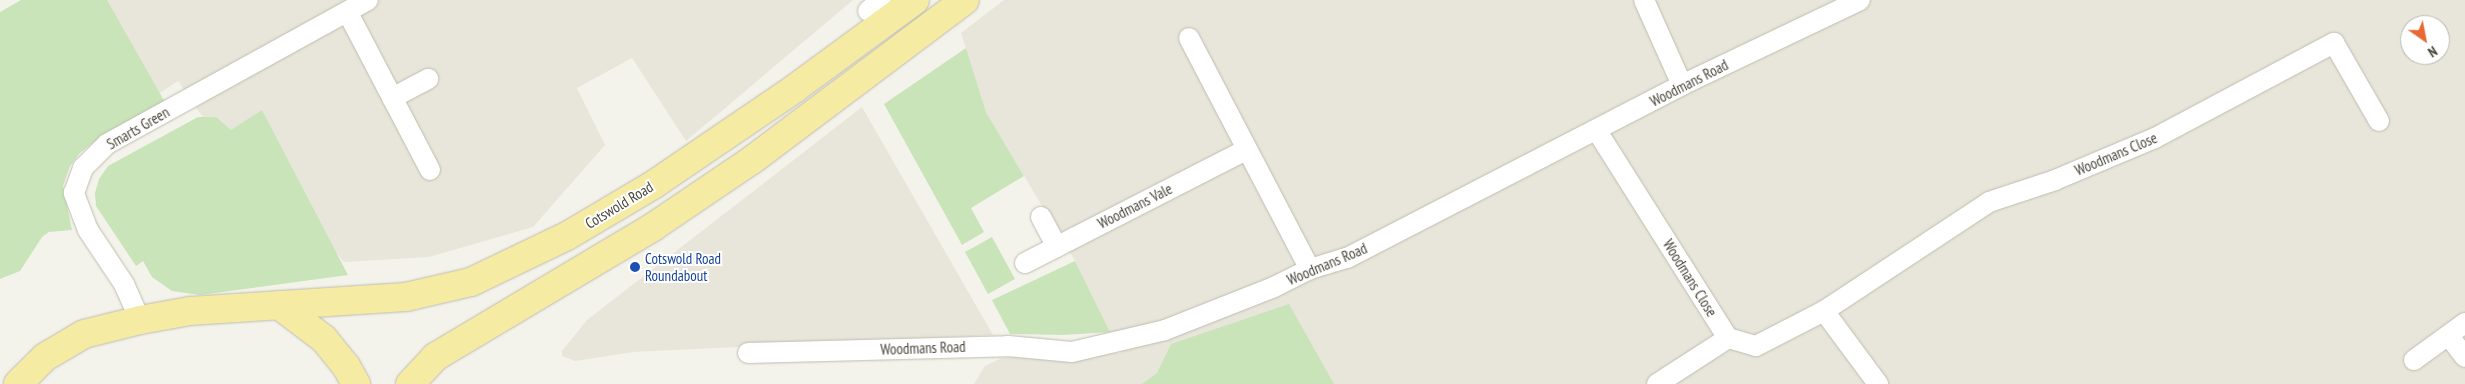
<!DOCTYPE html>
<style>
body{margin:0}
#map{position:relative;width:2465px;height:384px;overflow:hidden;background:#f4f3eb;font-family:"PT Sans Narrow",sans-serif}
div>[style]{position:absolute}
.residential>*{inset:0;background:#e8e6da}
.green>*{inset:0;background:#c9e4b8}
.roads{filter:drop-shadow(0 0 1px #bfbcaf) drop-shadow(0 0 1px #bfbcaf)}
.minor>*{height:20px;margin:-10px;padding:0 10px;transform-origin:10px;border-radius:10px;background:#fff}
.primary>*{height:28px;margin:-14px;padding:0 14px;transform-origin:14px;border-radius:14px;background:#f6eba3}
.dots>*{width:14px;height:14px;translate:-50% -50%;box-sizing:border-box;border:2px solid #fff;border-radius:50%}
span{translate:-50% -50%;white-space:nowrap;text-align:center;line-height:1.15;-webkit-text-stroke:4px #fff;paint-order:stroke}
.street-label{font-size:15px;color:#48453a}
.transit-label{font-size:15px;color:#164399}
.left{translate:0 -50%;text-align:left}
.north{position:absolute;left:2400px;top:15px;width:50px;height:50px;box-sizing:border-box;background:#fff;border:1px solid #b6b5b0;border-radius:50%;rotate:147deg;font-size:14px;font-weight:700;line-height:20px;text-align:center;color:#48453a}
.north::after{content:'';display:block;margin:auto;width:18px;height:22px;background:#e76830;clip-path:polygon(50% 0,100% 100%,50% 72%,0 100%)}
</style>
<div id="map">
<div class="residential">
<i style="clip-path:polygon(97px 0,853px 0,686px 141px,632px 58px,577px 88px,605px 145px,533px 227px,429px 257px,344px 262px,299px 208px,247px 181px,178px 81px,152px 98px)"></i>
<i style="clip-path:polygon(evenodd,1004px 0,2465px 0,2465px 384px,974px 384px,985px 366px,1002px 358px,1120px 353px,1075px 261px,986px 112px,961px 33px,1004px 0,2410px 25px,2440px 25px,2440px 55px,2410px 55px,2410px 25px)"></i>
<i style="clip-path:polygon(862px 107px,993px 335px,633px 352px,575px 361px,562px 356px,562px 351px,587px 320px)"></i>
</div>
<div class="green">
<i style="clip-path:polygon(21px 0,107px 0,166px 104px,99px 138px,80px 153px,70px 166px,63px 186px,72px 230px,49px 232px,42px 237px,20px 271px,0 279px,0 12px)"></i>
<i style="clip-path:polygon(966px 48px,986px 112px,1024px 176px,971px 208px,984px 232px,962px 245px,884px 104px)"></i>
<i style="clip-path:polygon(262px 110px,348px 275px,200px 295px,172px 291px,152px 277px,143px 261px,136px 266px,96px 206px,95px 193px,99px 179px,108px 166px,198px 117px,216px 117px,231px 130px)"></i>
<i style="clip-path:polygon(992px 237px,1015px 279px,988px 294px,965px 252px)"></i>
<i style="clip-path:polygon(1075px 261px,1110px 332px,1063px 335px,1010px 334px,992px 300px)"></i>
<i style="clip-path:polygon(1289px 304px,1334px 384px,1142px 384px,1157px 373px,1171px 344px)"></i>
</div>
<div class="roads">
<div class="minor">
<i style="left:1644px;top:0;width:93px;rotate:65.9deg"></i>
<i style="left:868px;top:11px;width:17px;rotate:-40deg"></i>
<i style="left:348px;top:13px;width:177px;rotate:62.4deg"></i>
<i style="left:1189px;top:38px;width:261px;rotate:62.4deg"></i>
<i style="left:392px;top:98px;width:41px;rotate:-27.8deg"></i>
<i style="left:1597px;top:131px;width:245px;rotate:57.7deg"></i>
<i style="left:1728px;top:338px;width:29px;rotate:16deg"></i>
<i style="left:1756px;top:346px;width:76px;rotate:-27.2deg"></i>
<i style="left:1824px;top:311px;width:198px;rotate:-33.4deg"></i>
<i style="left:1989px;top:202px;width:70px;rotate:-18.4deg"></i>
<i style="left:2055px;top:180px;width:108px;rotate:-22.8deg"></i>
<i style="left:2155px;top:138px;width:203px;rotate:-28deg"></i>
<i style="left:2334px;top:43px;width:90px;rotate:60deg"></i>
<i style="left:1041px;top:217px;width:34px;rotate:62deg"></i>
<i style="left:1025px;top:263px;width:248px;rotate:-27.1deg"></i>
<i style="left:1824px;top:311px;width:91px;rotate:53.5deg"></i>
<i style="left:140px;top:320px;width:39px;rotate:-114deg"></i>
<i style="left:124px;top:284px;width:65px;rotate:-123.7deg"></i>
<i style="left:88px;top:230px;width:40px;rotate:-111deg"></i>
<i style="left:74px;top:193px;width:27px;rotate:-70deg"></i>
<i style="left:83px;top:168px;width:34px;rotate:-45deg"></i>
<i style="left:107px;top:144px;width:298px;rotate:-28.9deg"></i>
<i style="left:2449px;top:336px;width:26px;rotate:53deg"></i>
<i style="left:748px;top:353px;width:260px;rotate:-1.5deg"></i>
<i style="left:1008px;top:346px;width:64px;rotate:5.4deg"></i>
<i style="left:1072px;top:352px;width:96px;rotate:-13.3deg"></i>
<i style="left:1165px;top:330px;width:117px;rotate:-21.5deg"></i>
<i style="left:1274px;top:287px;width:40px;rotate:-26.6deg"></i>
<i style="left:1310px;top:269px;width:39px;rotate:-17deg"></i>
<i style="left:1347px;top:258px;width:377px;rotate:-27.3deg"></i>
<i style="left:1682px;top:85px;width:197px;rotate:-25.5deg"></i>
<i style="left:2414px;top:360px;width:63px;rotate:-36deg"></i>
<i style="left:1657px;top:384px;width:85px;rotate:-32.9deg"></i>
</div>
<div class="primary">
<i style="left:279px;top:305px;width:56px;rotate:37.1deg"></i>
<i style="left:324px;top:339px;width:35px;rotate:51deg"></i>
<i style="left:346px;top:366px;width:21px;rotate:61deg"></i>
<i style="left:18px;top:384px;width:38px;rotate:-45deg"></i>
<i style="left:45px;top:357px;width:45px;rotate:-30.5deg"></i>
<i style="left:84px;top:334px;width:58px;rotate:-14deg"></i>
<i style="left:140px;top:320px;width:51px;rotate:-10.2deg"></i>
<i style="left:190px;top:311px;width:216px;rotate:-3.7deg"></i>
<i style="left:406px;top:297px;width:67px;rotate:-13deg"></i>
<i style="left:471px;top:282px;width:106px;rotate:-25.6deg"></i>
<i style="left:567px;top:236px;width:100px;rotate:-30.7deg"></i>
<i style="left:653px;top:185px;width:171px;rotate:-34.2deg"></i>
<i style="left:794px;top:89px;width:150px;rotate:-36.3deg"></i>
<i style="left:410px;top:384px;width:37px;rotate:-47deg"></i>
<i style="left:435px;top:357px;width:254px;rotate:-30.8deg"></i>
<i style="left:653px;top:227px;width:120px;rotate:-34.1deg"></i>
<i style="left:752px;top:160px;width:266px;rotate:-36.9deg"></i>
</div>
</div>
<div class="dots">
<i style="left:635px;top:267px;background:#1a4fb4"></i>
</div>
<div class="street-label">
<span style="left:1689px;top:83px;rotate:-27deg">Woodmans Road</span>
<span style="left:138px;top:128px;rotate:-30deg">Smarts Green</span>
<span style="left:2116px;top:154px;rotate:-23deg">Woodmans Close</span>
<span style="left:619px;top:205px;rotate:-31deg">Cotswold Road</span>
<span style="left:1135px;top:206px;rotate:-27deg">Woodmans Vale</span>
<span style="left:1327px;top:264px;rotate:-23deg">Woodmans Road</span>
<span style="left:1690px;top:278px;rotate:58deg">Woodmans Close</span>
<span style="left:923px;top:348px;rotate:-2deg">Woodmans Road</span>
</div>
<div class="transit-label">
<span class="left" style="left:645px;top:267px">Cotswold Road<br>Roundabout</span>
</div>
<div class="north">N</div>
</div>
